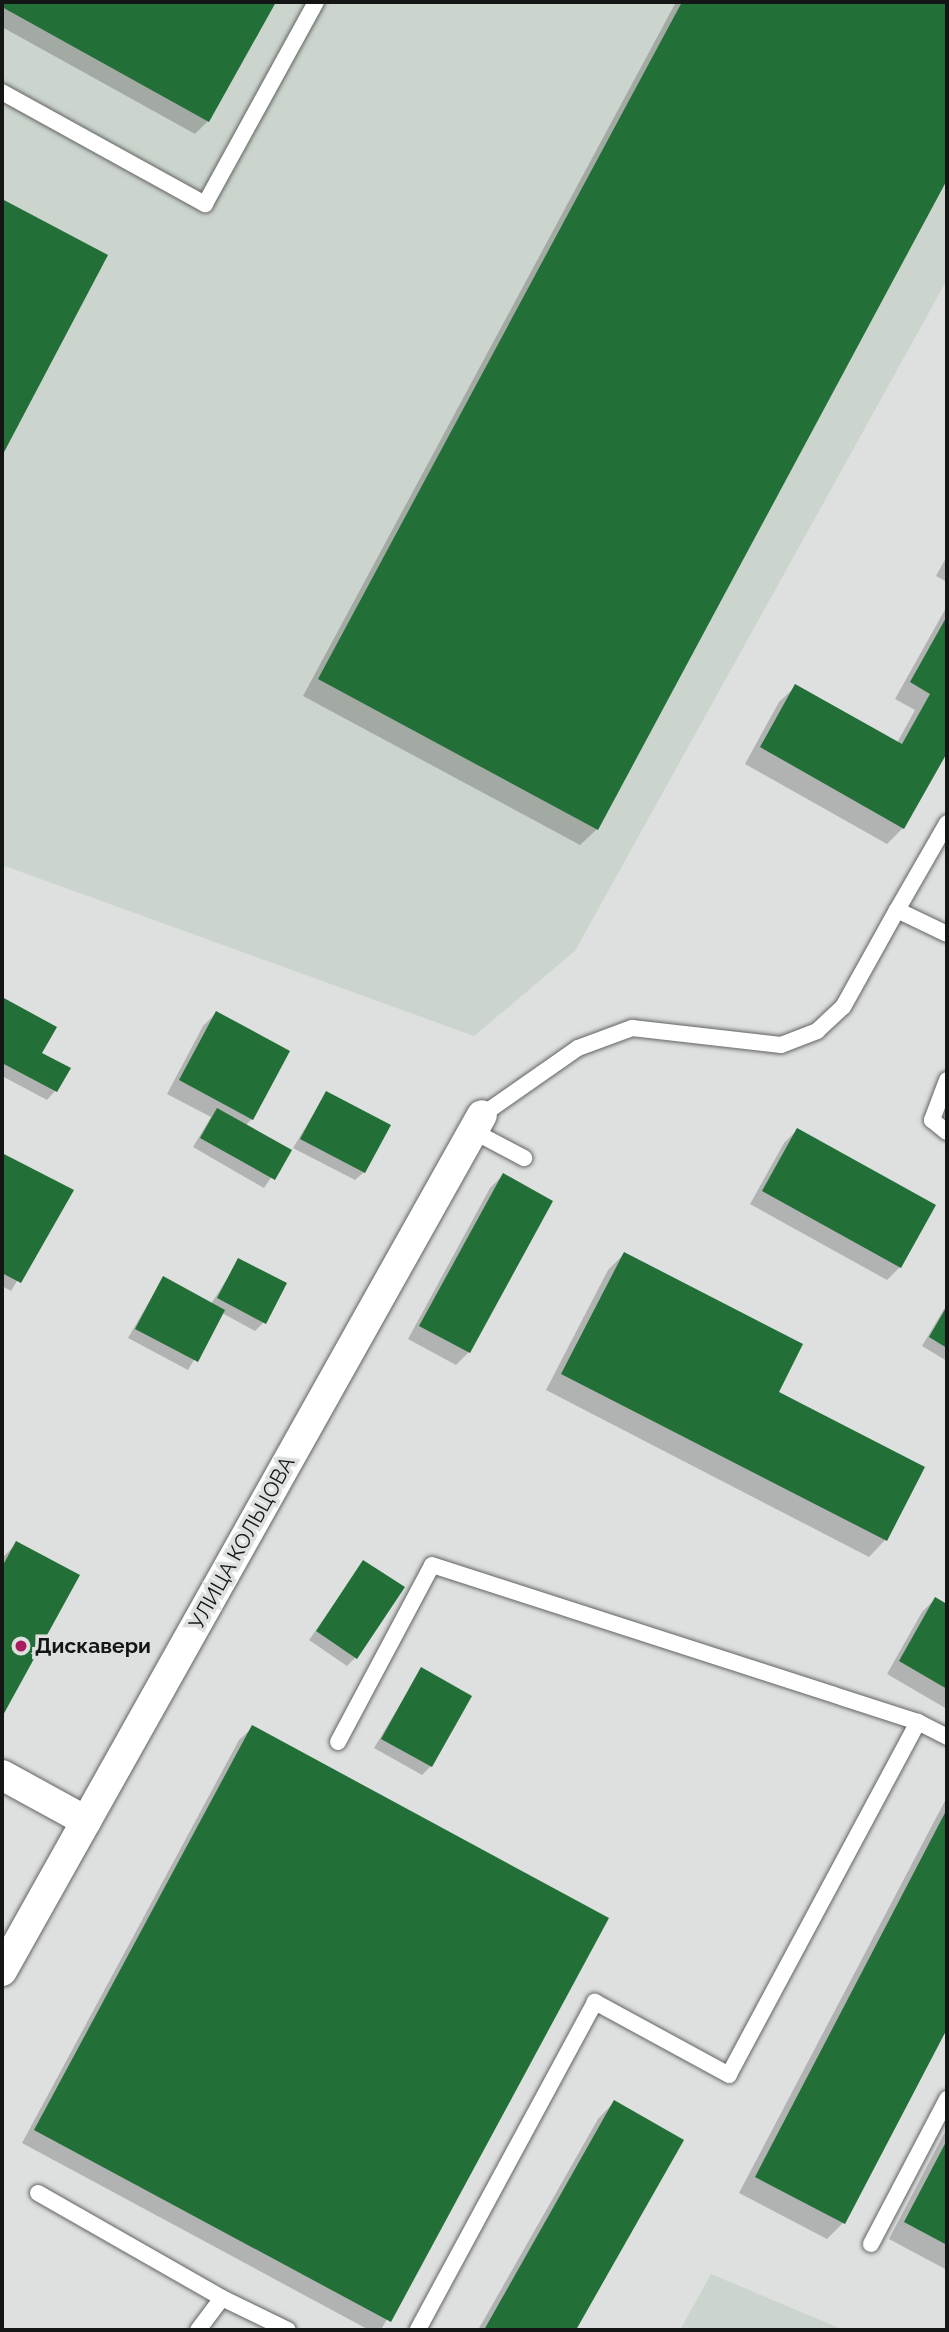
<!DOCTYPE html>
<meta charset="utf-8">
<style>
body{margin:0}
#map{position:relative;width:949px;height:2332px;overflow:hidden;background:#dde0de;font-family:Raleway,sans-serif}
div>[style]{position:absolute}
.built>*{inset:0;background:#ccd5cd}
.shadow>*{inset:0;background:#0003}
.building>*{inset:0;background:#226f38}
.roads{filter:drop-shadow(0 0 2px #626462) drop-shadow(0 0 2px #626462)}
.service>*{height:16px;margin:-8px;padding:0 8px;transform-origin:8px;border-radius:8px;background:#fff}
.minor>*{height:30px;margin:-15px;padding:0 15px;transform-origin:15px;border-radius:15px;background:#fff}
.dots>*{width:19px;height:19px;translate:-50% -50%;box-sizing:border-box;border:4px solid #dde0de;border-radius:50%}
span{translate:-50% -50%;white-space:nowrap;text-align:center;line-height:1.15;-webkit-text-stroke:7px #dde0de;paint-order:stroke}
.street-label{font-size:21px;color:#141515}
.poi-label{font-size:21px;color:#141515;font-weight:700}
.left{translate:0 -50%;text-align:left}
.frame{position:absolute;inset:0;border:4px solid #141515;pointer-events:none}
</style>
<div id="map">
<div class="built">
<i style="clip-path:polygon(2px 2px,947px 2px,947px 280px,575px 951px,474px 1036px,2px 865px)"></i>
<i style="clip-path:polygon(711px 2274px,844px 2330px,680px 2330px)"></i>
</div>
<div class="shadow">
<i style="clip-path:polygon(2px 2px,274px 2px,208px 121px,195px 134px,2px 27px)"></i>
<i style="clip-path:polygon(676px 2px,947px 2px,947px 177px,597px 829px,580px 845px,303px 696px)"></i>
<i style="clip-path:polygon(2px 201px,106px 256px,2px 452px)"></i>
<i style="clip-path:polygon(947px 556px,947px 582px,936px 576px)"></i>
<i style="clip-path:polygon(947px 606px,947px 750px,903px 828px,887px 844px,745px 764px,779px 702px,796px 686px,897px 743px,915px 710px,895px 699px)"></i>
<i style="clip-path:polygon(2px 999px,54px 1028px,40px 1053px,55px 1091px,47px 1100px,2px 1076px)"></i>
<i style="clip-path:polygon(216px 1013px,252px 1119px,245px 1126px,289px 1151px,264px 1188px,193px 1147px,211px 1117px,167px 1094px,203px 1026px)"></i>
<i style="clip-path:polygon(326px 1093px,364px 1172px,355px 1180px,293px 1148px)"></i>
<i style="clip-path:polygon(797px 1130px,900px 1267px,887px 1280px,750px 1204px,784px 1143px)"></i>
<i style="clip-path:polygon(2px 1154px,71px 1191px,11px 1291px,2px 1286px)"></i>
<i style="clip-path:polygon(503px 1175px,469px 1352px,456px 1365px,408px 1339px,490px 1188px)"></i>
<i style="clip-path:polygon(624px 1254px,777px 1392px,885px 1540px,869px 1557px,546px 1390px,608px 1270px)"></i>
<i style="clip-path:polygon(239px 1260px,264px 1322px,255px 1331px,222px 1313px,188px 1370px,128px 1338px,163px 1278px,211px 1304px)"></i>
<i style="clip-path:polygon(947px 1304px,947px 1361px,922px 1346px)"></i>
<i style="clip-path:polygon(16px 1544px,78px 1576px,2px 1713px,2px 1558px)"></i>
<i style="clip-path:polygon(364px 1562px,356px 1657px,347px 1666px,309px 1640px)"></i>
<i style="clip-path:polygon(935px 1599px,947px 1606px,947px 1709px,887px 1674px,922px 1612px)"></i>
<i style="clip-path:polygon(421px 1670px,431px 1766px,422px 1775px,374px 1748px)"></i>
<i style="clip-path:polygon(252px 1728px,607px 1919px,381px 2330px,369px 2330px,22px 2143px,239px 1740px)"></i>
<i style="clip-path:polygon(947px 1797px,947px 2025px,843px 2223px,827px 2239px,739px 2193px)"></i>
<i style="clip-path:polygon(614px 2102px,681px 2141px,574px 2330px,478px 2330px,598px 2119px)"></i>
<i style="clip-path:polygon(947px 2128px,947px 2270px,889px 2239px)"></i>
</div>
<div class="building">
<i style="clip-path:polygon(2px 2px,276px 2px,209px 122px,2px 7px)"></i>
<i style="clip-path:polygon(682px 2px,947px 2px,947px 180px,598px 830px,318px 679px)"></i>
<i style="clip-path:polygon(2px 199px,108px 255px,2px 456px)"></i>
<i style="clip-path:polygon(947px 616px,947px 753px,904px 829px,760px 747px,795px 684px,902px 744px,930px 694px,910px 682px)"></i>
<i style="clip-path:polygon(2px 997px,57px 1027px,42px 1053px,71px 1068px,57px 1092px,2px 1063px)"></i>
<i style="clip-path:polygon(216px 1011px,290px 1051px,253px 1120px,179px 1080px)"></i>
<i style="clip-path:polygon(326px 1091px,391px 1125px,365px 1173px,300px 1139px)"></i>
<i style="clip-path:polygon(217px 1108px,292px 1150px,275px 1180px,200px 1138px)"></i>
<i style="clip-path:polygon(797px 1128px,936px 1205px,901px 1268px,762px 1191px)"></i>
<i style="clip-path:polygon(2px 1153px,74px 1190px,21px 1283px,2px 1273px)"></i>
<i style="clip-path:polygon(503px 1173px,553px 1201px,470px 1353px,419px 1326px)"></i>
<i style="clip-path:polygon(624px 1252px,803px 1344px,779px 1392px,925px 1467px,887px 1541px,561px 1374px)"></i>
<i style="clip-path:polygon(238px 1258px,287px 1283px,266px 1324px,217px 1298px)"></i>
<i style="clip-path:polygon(163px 1276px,225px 1310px,198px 1362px,135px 1329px)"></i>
<i style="clip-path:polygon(947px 1306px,947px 1348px,929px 1337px)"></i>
<i style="clip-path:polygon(16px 1541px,80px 1575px,2px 1717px,2px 1567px)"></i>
<i style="clip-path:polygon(363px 1560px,405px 1587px,357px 1659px,316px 1631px)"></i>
<i style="clip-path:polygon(935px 1597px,947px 1604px,947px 1689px,899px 1661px)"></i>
<i style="clip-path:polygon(421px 1667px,472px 1696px,432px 1767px,381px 1739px)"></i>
<i style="clip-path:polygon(252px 1725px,609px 1918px,391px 2322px,34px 2130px)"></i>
<i style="clip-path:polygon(947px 1809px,947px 2029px,845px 2224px,755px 2177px)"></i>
<i style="clip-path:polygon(614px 2100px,684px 2140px,576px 2330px,484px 2330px)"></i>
<i style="clip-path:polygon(947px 2140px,947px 2245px,904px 2222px)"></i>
</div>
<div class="roads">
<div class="service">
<i style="left:2px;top:92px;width:232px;rotate:28.9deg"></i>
<i style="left:205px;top:204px;width:230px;rotate:-61.2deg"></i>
<i style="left:897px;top:910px;width:100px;rotate:-60.1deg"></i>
<i style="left:947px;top:1080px;width:43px;rotate:110.6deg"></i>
<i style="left:932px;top:1120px;width:19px;rotate:39deg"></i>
<i style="left:482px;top:1115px;width:117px;rotate:-34.9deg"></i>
<i style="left:578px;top:1048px;width:58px;rotate:-20.3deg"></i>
<i style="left:632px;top:1028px;width:150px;rotate:6.5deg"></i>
<i style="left:781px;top:1045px;width:39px;rotate:-21deg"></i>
<i style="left:817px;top:1031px;width:35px;rotate:-43deg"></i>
<i style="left:843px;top:1007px;width:111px;rotate:-60.9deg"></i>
<i style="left:897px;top:910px;width:55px;rotate:25.6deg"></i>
<i style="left:473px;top:1131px;width:58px;rotate:27.9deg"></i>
<i style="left:918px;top:1722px;width:33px;rotate:27deg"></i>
<i style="left:338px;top:1742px;width:200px;rotate:-62deg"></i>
<i style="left:432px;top:1565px;width:511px;rotate:17.9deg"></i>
<i style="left:918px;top:1722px;width:400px;rotate:118.2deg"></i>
<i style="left:729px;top:2075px;width:153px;rotate:-151.4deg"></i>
<i style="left:595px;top:2002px;width:373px;rotate:118.4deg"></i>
<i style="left:38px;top:2193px;width:212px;rotate:29.7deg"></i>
<i style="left:871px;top:2244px;width:164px;rotate:-62.3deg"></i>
<i style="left:198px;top:2330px;width:40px;rotate:-53deg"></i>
<i style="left:222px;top:2298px;width:73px;rotate:25.9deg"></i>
</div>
<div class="minor">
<i style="left:2px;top:1775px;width:96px;rotate:28.7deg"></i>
<i style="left:2px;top:1971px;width:981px;rotate:-60.72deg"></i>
</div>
</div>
<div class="dots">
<i style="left:21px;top:1646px;background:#a91c5d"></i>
</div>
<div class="street-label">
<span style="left:242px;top:1543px;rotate:-61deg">УЛИЦА КОЛЬЦОВА</span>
</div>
<div class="poi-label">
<span class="left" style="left:35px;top:1646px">Дискавери</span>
</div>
<div class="frame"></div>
</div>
